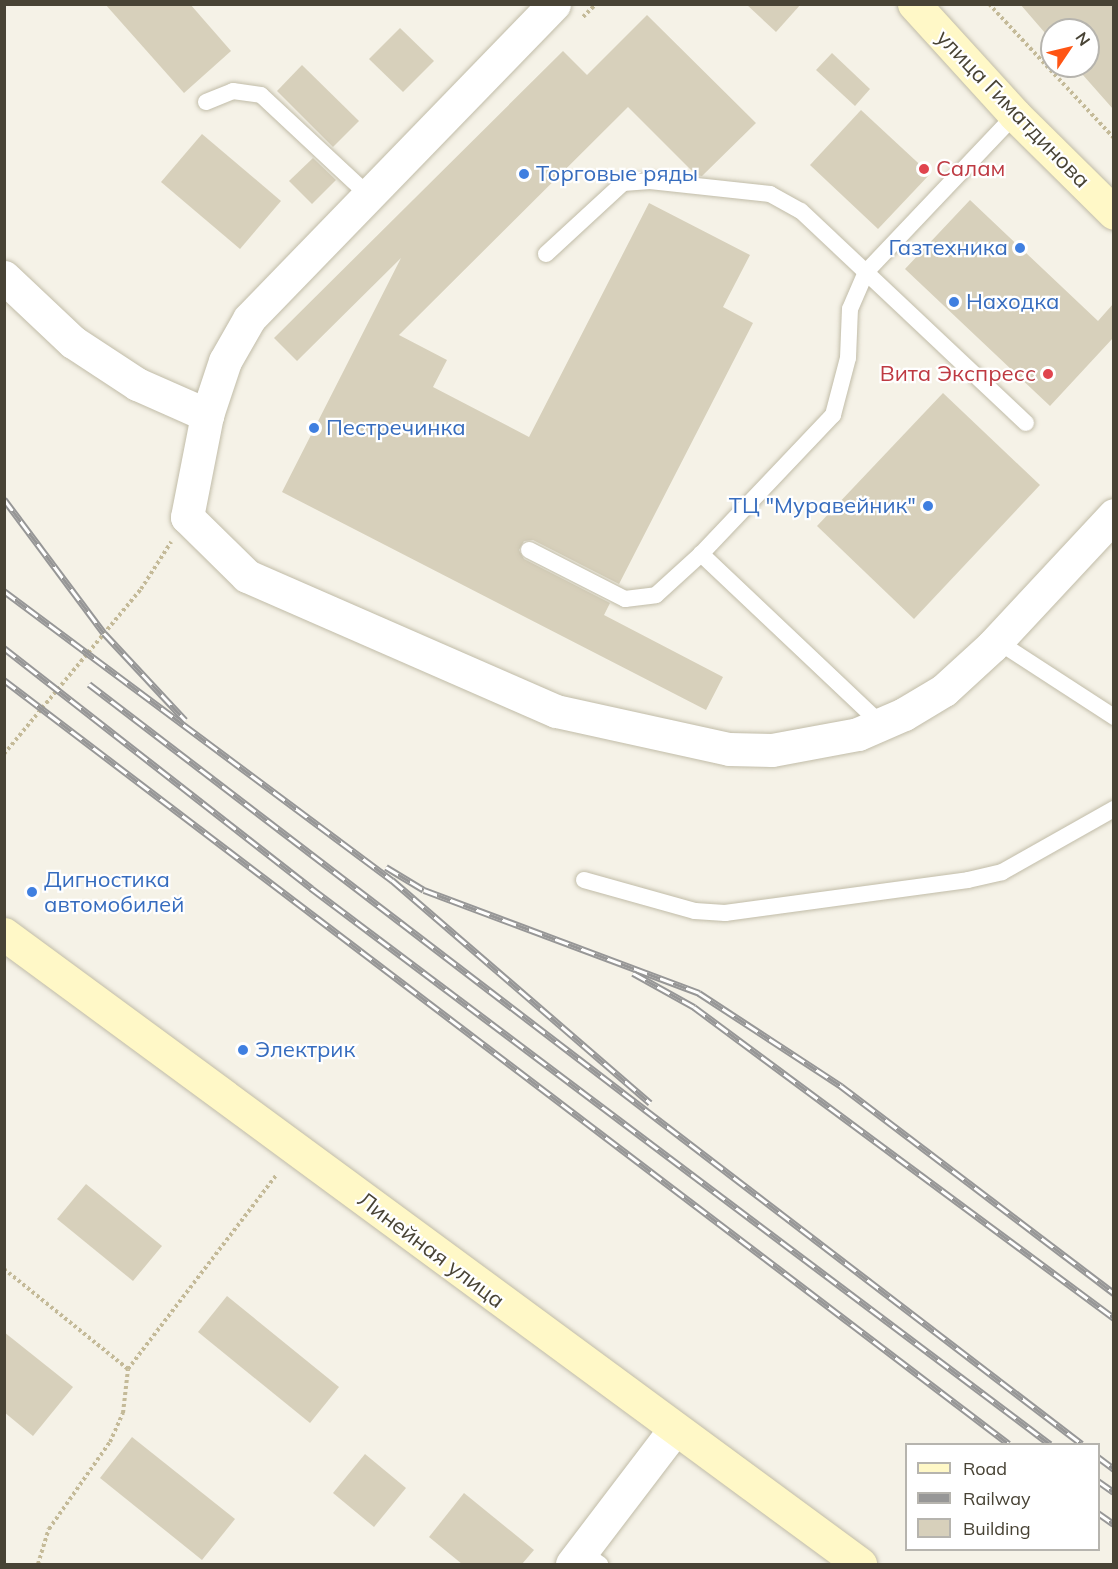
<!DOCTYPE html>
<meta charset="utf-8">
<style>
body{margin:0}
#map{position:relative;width:1118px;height:1569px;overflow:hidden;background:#f5f2e7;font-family:Mulish,sans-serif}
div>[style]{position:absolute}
.building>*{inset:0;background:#d7d0bb}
.path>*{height:4px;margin-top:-2px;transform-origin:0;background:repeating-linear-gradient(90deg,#c4ba98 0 3px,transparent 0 6px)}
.roads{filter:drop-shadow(0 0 2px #c1bca8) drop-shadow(0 0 2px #c1bca8)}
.lane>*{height:16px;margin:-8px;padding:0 8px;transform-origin:8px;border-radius:8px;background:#fff}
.street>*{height:33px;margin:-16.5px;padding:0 16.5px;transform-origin:16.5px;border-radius:16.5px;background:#fff}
.secondary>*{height:33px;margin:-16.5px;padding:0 16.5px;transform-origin:16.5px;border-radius:16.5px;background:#fff8c7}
.rail>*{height:7px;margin-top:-3.5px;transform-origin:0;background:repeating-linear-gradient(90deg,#fff 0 14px,#979797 0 28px);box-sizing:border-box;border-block:2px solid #979797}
.dots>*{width:16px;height:16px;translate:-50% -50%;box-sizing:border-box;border:3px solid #fff;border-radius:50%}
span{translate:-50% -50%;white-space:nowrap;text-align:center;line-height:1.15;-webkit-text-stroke:4.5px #fff;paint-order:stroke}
.street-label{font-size:22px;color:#484335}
.health-label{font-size:22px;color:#be3a42}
.left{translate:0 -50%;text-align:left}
.right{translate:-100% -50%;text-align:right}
.shop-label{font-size:22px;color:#366cbe}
.frame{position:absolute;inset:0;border:6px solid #484335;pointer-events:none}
.legend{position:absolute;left:905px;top:1443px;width:195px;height:108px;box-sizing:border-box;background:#fff;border:2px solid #b6b4ae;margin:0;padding:8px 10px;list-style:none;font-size:18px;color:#484335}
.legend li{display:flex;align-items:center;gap:12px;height:30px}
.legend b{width:30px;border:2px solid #b6b4ae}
.north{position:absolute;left:1040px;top:18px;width:60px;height:60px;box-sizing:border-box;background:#fff;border:2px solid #b6b4ae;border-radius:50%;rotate:55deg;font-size:16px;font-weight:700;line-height:24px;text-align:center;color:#484335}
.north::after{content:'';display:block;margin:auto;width:21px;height:27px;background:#ff5514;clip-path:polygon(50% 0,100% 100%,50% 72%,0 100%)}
</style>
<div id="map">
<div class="building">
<i style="clip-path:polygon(105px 4px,190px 4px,231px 51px,184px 93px)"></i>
<i style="clip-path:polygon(746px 4px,801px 4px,776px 32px)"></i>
<i style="clip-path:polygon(1020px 4px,1113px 4px,1113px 109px,1075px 66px,1088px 66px,1088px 30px,1052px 30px,1052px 41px)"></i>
<i style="clip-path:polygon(647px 15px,756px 123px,702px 176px,696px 175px,628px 107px,399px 335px,447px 360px,433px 387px,529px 437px,649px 203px,750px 255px,723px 307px,753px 323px,619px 584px,533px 540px,524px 541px,519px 550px,524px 559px,610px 603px,604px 615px,723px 677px,706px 710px,282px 492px,401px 258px,297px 361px,274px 338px,563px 51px,587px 75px)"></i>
<i style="clip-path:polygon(400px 28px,434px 61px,403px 92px,369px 59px)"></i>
<i style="clip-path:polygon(832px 53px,870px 89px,855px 106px,816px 70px)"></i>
<i style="clip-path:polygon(302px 65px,359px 121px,333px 147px,277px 91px)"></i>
<i style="clip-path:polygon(861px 110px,930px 174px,878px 229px,810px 165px)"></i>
<i style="clip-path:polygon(202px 134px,281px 201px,240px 249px,161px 182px)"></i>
<i style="clip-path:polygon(313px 158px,336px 180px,312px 204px,289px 181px)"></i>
<i style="clip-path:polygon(970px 200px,1098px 321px,1113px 304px,1113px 338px,1050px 406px,905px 269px)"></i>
<i style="clip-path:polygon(943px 393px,1040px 485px,914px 619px,817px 526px)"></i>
<i style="clip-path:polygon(86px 1184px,162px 1246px,133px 1281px,57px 1219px)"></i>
<i style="clip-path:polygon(227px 1296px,339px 1387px,310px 1423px,198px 1332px)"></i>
<i style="clip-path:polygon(4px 1332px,73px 1387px,33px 1436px,4px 1412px)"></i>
<i style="clip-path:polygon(132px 1437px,235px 1519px,202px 1560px,100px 1478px)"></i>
<i style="clip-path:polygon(365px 1454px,406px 1488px,374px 1527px,333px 1493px)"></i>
<i style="clip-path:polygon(464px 1493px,534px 1550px,522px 1564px,462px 1564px,429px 1537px)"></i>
</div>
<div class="path">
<i style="left:989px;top:4px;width:183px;rotate:47deg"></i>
<i style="left:583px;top:17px;width:18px;rotate:-45deg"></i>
<i style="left:4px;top:754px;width:214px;rotate:-50.3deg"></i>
<i style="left:141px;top:589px;width:56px;rotate:-57.4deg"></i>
<i style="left:4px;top:1269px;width:159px;rotate:38.9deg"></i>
<i style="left:128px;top:1369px;width:245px;rotate:-52.6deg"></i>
<i style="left:38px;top:1564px;width:37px;rotate:-73deg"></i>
<i style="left:49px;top:1529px;width:106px;rotate:-55deg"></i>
<i style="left:110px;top:1442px;width:32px;rotate:-66deg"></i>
<i style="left:123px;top:1413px;width:44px;rotate:-83.5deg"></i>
</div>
<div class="roads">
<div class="lane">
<i style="left:206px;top:102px;width:29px;rotate:-22deg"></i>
<i style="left:233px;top:91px;width:28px;rotate:8deg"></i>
<i style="left:261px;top:95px;width:145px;rotate:43deg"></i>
<i style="left:546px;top:254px;width:105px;rotate:-42.7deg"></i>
<i style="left:623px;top:183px;width:27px;rotate:-4deg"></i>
<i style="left:650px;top:181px;width:121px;rotate:6.2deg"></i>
<i style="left:770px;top:194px;width:35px;rotate:29deg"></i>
<i style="left:801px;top:211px;width:309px;rotate:43.3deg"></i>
<i style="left:529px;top:550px;width:108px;rotate:27deg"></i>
<i style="left:625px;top:599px;width:31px;rotate:-7deg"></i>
<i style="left:656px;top:595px;width:61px;rotate:-42.3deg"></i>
<i style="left:997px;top:641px;width:140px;rotate:33deg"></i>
<i style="left:881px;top:724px;width:248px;rotate:-136.6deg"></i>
<i style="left:701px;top:554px;width:192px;rotate:-46.5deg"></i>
<i style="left:833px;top:415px;width:59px;rotate:-75.3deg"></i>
<i style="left:848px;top:358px;width:49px;rotate:-87.7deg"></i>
<i style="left:850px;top:309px;width:40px;rotate:-66.6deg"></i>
<i style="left:866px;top:272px;width:216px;rotate:-46.5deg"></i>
<i style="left:584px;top:880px;width:115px;rotate:15.6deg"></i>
<i style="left:695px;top:911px;width:30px;rotate:4deg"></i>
<i style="left:725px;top:913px;width:245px;rotate:-7.7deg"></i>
<i style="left:968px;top:880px;width:35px;rotate:-13deg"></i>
<i style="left:1002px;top:872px;width:129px;rotate:-29.4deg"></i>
<i style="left:582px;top:1552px;width:22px;rotate:34deg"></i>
</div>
<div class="street">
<i style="left:554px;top:4px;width:438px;rotate:134.1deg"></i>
<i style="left:249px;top:319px;width:48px;rotate:119.7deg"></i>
<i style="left:225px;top:361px;width:57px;rotate:108.4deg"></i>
<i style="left:207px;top:415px;width:104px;rotate:101.1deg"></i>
<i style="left:187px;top:517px;width:84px;rotate:44.5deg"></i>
<i style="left:247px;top:576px;width:337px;rotate:23.6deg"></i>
<i style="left:556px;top:711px;width:177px;rotate:12.4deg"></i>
<i style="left:729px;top:749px;width:43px;rotate:1.3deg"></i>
<i style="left:772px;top:750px;width:87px;rotate:-10.5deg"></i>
<i style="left:858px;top:734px;width:50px;rotate:-23.5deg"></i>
<i style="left:904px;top:714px;width:47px;rotate:-31deg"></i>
<i style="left:944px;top:690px;width:65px;rotate:-42.5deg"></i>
<i style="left:992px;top:646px;width:179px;rotate:-47deg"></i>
<i style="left:4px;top:277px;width:95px;rotate:43.3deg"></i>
<i style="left:73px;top:342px;width:77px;rotate:33.3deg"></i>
<i style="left:137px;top:384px;width:77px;rotate:23.9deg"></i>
<i style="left:572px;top:1564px;width:168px;rotate:-52.7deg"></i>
</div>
<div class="secondary">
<i style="left:914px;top:4px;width:150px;rotate:47.7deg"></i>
<i style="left:1015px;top:115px;width:139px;rotate:44.7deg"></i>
<i style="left:4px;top:934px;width:1063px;rotate:36.35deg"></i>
</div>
</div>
<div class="rail">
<i style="left:4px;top:499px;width:167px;rotate:53.3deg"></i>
<i style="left:104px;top:633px;width:119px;rotate:47deg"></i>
<i style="left:4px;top:591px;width:484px;rotate:36.7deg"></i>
<i style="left:392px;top:880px;width:341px;rotate:40.8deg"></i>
<i style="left:4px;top:648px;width:390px;rotate:38deg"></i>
<i style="left:311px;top:888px;width:925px;rotate:36.96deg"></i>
<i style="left:4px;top:680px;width:1262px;rotate:37.24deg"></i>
<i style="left:89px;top:684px;width:1250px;rotate:37.43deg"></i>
<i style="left:386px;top:867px;width:44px;rotate:31.2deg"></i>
<i style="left:424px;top:890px;width:294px;rotate:20.5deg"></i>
<i style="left:699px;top:993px;width:170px;rotate:33.2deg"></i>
<i style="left:841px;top:1086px;width:343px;rotate:37.2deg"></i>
<i style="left:633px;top:973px;width:70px;rotate:29.1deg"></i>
<i style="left:694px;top:1007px;width:523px;rotate:36.52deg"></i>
<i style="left:1098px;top:1457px;width:20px;rotate:37deg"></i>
<i style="left:1098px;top:1481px;width:19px;rotate:35deg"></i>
<i style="left:1098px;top:1513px;width:19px;rotate:35deg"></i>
</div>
<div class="dots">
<i style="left:924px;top:169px;background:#e0444e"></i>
<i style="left:524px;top:174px;background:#3f7fe0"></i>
<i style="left:1020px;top:248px;background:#3f7fe0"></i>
<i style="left:954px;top:302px;background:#3f7fe0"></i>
<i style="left:1048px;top:374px;background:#e0444e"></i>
<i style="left:314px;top:428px;background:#3f7fe0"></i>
<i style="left:928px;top:506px;background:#3f7fe0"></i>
<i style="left:32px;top:892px;background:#3f7fe0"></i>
<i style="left:243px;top:1050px;background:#3f7fe0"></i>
</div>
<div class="street-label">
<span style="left:1013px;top:109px;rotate:46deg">улица Гиматдинова</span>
<span style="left:431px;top:1250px;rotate:37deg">Линейная улица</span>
</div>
<div class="health-label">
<span class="left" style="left:936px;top:169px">Салам</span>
<span class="right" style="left:1036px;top:374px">Вита Экспресс</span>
</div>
<div class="shop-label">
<span class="left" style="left:536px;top:174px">Торговые ряды</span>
<span class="right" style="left:1008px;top:248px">Газтехника</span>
<span class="left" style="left:966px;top:302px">Находка</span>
<span class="left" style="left:326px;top:428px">Пестречинка</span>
<span class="right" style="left:916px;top:506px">ТЦ "Муравейник"</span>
<span class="left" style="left:44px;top:892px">Дигностика<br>автомобилей</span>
<span class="left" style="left:255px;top:1050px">Электрик</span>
</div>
<div class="frame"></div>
<ul class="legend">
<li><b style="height:8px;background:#fff8c7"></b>Road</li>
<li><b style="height:8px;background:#979797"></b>Railway</li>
<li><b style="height:16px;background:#d7d0bb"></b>Building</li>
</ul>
<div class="north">N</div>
</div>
